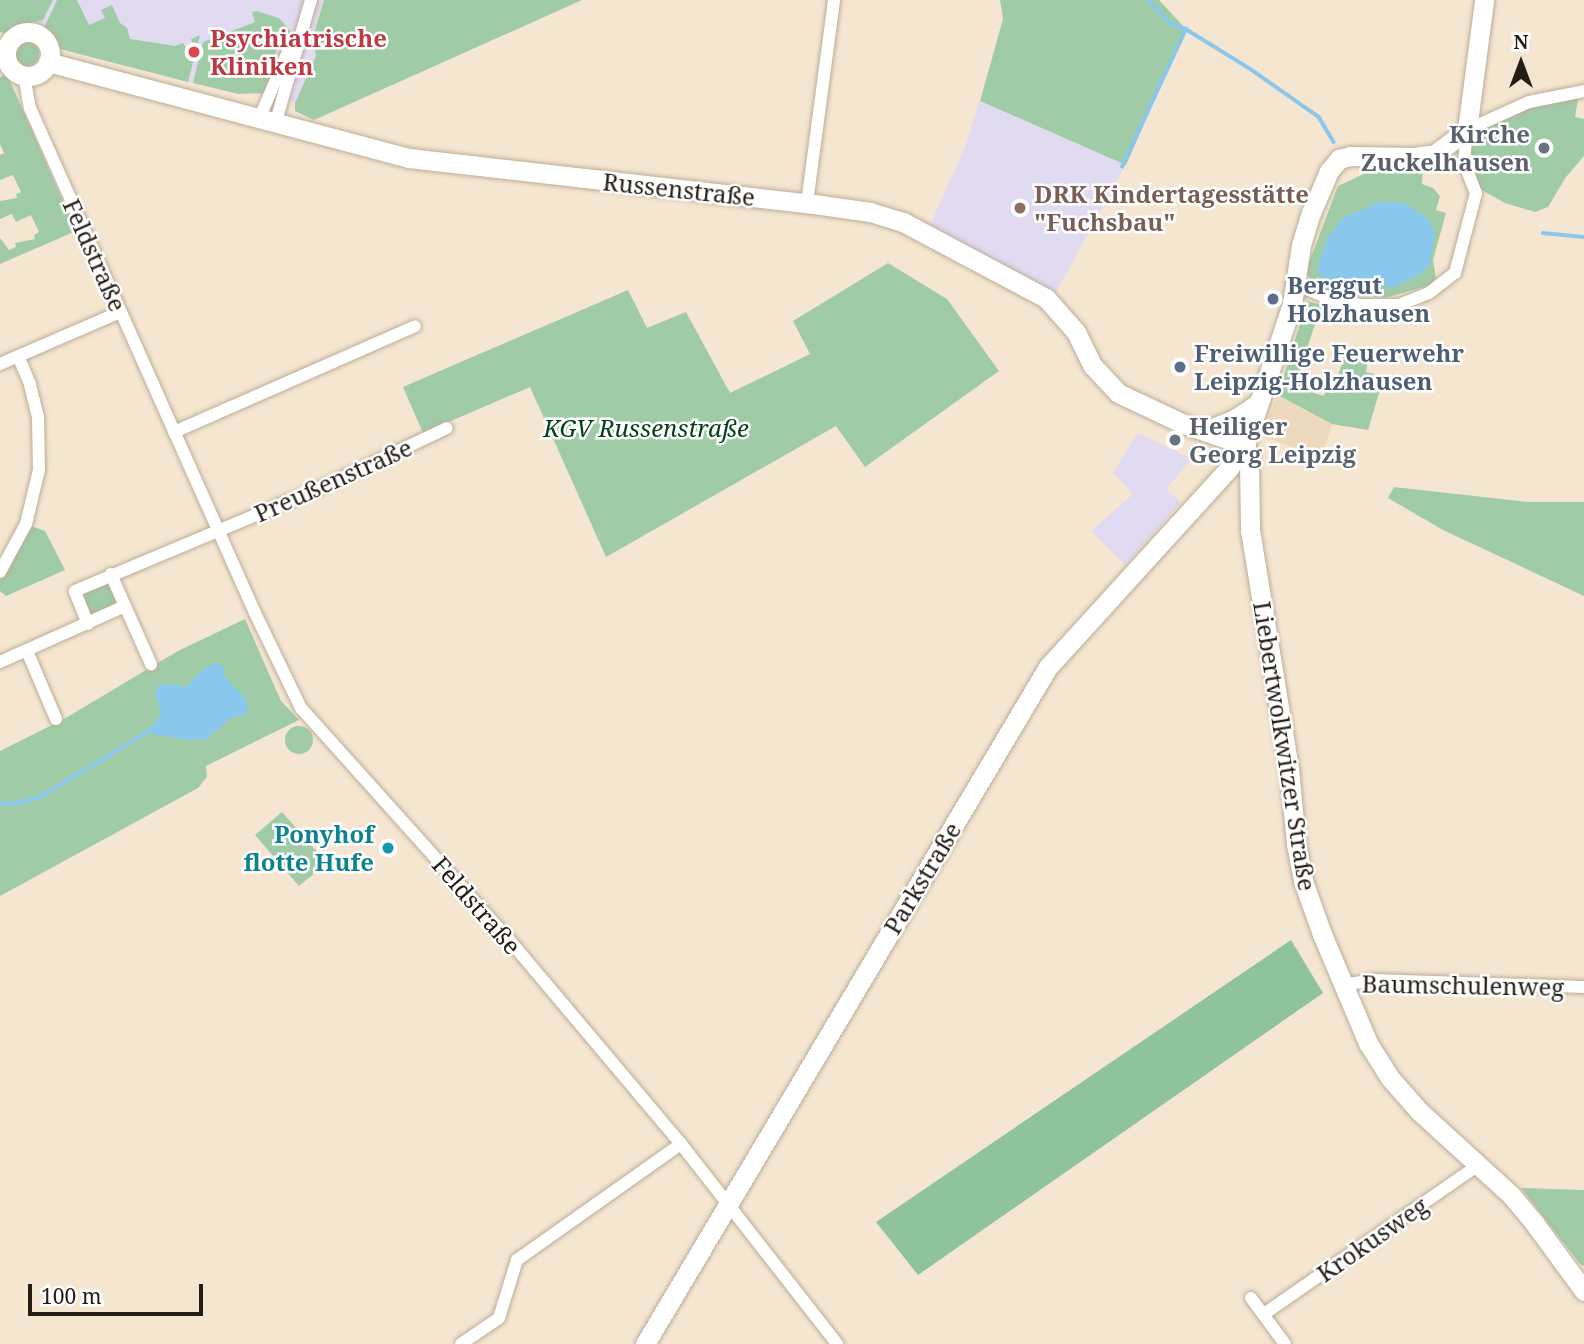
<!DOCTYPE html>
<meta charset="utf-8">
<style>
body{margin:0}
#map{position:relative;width:1584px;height:1344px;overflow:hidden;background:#f5e6d1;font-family:"Noto Serif",serif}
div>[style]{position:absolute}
.built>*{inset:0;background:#ecd9be}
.education>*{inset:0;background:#e0dbf0}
.medical>*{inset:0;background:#e2daf0}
.green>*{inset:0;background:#9fcca7}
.round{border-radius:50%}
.forest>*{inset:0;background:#8fc49a}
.water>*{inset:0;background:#89c7ec}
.stream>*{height:3.5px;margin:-1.75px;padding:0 1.75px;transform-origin:1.75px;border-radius:1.75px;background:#89c7ec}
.roads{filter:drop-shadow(0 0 2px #bbad99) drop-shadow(0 0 2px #bbad99)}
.street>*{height:12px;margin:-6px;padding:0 6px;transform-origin:6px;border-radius:6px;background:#fff}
.secondary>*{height:19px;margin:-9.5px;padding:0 9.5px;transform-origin:9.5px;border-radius:9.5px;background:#fff}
.secondary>.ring{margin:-9.5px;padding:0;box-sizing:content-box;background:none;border:19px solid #fff;border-radius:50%}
.dots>*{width:19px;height:19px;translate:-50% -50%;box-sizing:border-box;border:4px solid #fff;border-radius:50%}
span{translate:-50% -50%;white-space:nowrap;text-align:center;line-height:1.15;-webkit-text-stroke:5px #fff;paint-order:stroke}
.health-label{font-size:24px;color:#be3a42;font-weight:700}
.left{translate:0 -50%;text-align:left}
.worship-label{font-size:24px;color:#5b616d;font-weight:700}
.right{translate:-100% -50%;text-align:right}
.street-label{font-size:24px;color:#231d16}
.education-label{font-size:24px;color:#785e54;font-weight:700}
.service-label{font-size:24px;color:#4e5e75;font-weight:700}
.park-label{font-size:24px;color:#02421b;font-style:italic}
.culture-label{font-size:24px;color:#0d838f;font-weight:700}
.north{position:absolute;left:1486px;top:28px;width:70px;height:70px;-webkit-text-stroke:5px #fff;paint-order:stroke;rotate:0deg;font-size:19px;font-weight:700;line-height:28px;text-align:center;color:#231d16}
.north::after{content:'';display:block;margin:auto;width:24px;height:32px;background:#231d16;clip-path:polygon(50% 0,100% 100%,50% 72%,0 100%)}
.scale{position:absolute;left:28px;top:1284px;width:175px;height:32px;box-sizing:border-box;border:4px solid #231d16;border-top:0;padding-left:9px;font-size:21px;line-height:24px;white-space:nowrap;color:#231d16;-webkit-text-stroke:5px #fff;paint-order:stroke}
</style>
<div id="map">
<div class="built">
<i style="clip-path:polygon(1278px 395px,1333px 423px,1321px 458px,1265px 437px,1263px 431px)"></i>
</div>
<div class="education">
<i style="clip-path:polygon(979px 101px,1126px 165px,1055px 294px,929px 227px,966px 145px)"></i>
<i style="clip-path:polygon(1138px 433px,1192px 459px,1166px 489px,1181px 502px,1125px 565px,1091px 531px,1133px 494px,1113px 472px)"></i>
</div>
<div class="medical">
<i style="clip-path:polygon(0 0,324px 0,313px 37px,316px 56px,295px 103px,263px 93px,232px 93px,60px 49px,48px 32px,34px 24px,19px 25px,5px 33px,0 31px)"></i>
</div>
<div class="green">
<i style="clip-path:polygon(0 0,53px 0,43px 20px,19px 25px,5px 33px,0 32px)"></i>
<i style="clip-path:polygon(57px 0,77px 0,89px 25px,105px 18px,101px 10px,112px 5px,120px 23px,127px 28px,130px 39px,175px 46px,183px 43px,187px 50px,194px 47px,191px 39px,200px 35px,188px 82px,60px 49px,44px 28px)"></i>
<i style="clip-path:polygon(324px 0,582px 0,314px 120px,295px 111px,295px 103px,316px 56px,313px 37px)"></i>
<i style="clip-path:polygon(1000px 0,1159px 0,1186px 29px,1126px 165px,980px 101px,1003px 19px)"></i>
<i style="clip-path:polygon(256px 11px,279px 18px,291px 32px,276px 51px,270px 80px,263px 93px,239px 94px,193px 83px,203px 42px,255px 22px,252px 12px)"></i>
<i class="round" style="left:15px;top:42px;width:24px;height:24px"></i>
<i style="clip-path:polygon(7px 74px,76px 231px,0 264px,0 238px,9px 250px,16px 247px,15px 243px,35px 239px,34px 235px,39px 232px,31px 215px,16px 222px,12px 214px,0 219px,0 201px,17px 198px,16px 194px,21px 192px,13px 175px,0 180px,0 155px,4px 153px,0 144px,0 77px)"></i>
<i style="clip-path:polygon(1572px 96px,1578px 99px,1575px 117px,1584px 119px,1584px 156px,1566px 177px,1548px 207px,1535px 212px,1505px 203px,1480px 189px,1471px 159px,1471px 144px,1484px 125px,1519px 111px)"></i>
<i style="clip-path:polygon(1423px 167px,1422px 184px,1433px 188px,1440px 196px,1436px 210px,1446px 213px,1433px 260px,1436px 278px,1430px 285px,1389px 297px,1364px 297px,1316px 288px,1307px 274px,1309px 263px,1338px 186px,1368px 172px)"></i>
<i style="clip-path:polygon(888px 263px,947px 299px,999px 371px,865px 467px,836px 426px,606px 557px,530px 387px,423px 433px,403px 387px,628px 290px,647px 328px,686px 312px,730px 393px,810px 354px,793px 321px)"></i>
<i style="clip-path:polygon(1307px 301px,1346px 312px,1343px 322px,1318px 315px,1297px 379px,1304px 381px,1301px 389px,1324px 396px,1326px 390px,1333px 392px,1347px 347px,1369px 353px,1366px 372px,1384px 376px,1368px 430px,1332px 424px,1278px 395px)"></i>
<i style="clip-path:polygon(1394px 487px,1529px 502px,1584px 502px,1584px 596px,1443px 530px,1388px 498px)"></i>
<i style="clip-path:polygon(26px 524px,45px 531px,65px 570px,6px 596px,0 591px,0 572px)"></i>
<i style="clip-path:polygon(111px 574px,125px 606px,88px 624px,75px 591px)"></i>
<i style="clip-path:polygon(245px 619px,281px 701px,299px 720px,206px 766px,207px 777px,198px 788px,0 896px,0 751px,64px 719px,178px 651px)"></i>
<i class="round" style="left:285px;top:726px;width:28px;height:28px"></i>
<i style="clip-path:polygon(282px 812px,327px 863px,299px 886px,255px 835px)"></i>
<i style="clip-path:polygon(1521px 1188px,1584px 1190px,1584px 1266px,1580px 1264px)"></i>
</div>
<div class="forest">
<i style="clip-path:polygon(1291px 940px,1323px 993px,918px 1275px,876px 1222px)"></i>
</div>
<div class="water">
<i style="clip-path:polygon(1380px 202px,1404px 203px,1427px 218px,1435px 232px,1430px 264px,1422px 273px,1395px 287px,1343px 285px,1323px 280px,1318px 272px,1320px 258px,1329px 236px,1342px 218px)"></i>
<i style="clip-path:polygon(216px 663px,224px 667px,224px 676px,246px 699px,248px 707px,245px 715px,231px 718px,206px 739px,189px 740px,146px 733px,161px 715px,155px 693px,159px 685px,177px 684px,185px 688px,201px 671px)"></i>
</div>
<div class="stream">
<i style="left:1148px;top:0;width:33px;rotate:46deg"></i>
<i style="left:1171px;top:24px;width:16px;rotate:18deg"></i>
<i style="left:1186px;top:29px;width:78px;rotate:31.8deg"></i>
<i style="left:1252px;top:70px;width:82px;rotate:35deg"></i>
<i style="left:1319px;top:117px;width:29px;rotate:59deg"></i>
<i style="left:1122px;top:167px;width:152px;rotate:-65.1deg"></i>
<i style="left:1543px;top:233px;width:41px;rotate:5.6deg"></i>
<i style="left:0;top:803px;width:15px;rotate:4deg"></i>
<i style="left:15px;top:804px;width:26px;rotate:-16deg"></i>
<i style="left:40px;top:797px;width:124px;rotate:-31.1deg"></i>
</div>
<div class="roads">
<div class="street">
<i style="left:24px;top:75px;width:34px;rotate:80deg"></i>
<i style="left:30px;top:108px;width:553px;rotate:65.98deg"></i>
<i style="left:255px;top:613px;width:106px;rotate:64.2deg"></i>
<i style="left:301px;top:708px;width:305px;rotate:48.1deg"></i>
<i style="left:505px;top:935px;width:273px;rotate:49.9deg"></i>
<i style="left:681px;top:1144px;width:254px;rotate:52deg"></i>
<i style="left:260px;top:117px;width:76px;rotate:-66.8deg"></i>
<i style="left:290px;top:47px;width:12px;rotate:-48deg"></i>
<i style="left:276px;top:121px;width:126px;rotate:-73.9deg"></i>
<i style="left:807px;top:203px;width:205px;rotate:-82.4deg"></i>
<i style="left:1295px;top:284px;width:43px;rotate:23deg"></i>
<i style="left:1335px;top:301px;width:24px;rotate:9deg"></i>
<i style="left:1359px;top:305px;width:40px"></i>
<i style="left:1399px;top:305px;width:32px;rotate:-22deg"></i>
<i style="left:1429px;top:293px;width:33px;rotate:-38deg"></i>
<i style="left:1455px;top:273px;width:83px;rotate:-75.3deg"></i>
<i style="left:1476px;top:193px;width:32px;rotate:-112deg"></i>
<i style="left:1464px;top:163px;width:33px;rotate:-85deg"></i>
<i style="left:1467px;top:130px;width:68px;rotate:-24.3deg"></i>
<i style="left:1529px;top:102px;width:56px;rotate:-11.3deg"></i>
<i style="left:0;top:364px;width:131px;rotate:-23.4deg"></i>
<i style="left:174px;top:432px;width:263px;rotate:-23.7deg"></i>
<i style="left:0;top:572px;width:55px;rotate:-61.6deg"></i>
<i style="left:26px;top:524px;width:56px;rotate:-76.5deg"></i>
<i style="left:39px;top:470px;width:53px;rotate:-91.1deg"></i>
<i style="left:38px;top:417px;width:34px;rotate:-104deg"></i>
<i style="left:30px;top:384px;width:30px;rotate:-113deg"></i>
<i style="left:125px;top:606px;width:64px;rotate:65.9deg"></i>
<i style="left:88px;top:624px;width:35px;rotate:-112deg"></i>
<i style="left:75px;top:591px;width:266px;rotate:-22.8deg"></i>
<i style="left:320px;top:488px;width:140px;rotate:-25.3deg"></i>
<i style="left:27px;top:651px;width:74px;rotate:66.9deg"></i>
<i style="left:0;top:662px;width:137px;rotate:-24.1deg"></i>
<i style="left:125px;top:606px;width:35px;rotate:-114deg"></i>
<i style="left:1342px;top:985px;width:30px;rotate:-9deg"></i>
<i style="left:1372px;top:980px;width:212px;rotate:1.9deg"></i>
<i style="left:1251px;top:1298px;width:57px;rotate:53.5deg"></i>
<i style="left:1264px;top:1314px;width:263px;rotate:-34.8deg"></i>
<i style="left:461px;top:1344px;width:46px;rotate:-34.4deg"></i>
<i style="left:499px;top:1318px;width:61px;rotate:-72.8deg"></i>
<i style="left:517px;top:1260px;width:201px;rotate:-35.3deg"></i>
</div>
<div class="secondary">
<i class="ring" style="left:6px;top:32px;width:25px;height:25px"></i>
<i style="left:48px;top:62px;width:374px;rotate:14.9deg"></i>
<i style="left:409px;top:158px;width:401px;rotate:6.5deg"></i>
<i style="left:807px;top:203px;width:64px;rotate:8.1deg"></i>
<i style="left:870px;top:212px;width:34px;rotate:17deg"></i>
<i style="left:903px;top:222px;width:162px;rotate:28deg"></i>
<i style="left:1046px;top:298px;width:45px;rotate:48.6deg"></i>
<i style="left:1076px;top:332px;width:37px;rotate:64deg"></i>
<i style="left:1092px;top:365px;width:38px;rotate:47deg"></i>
<i style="left:1118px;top:393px;width:73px;rotate:25.2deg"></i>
<i style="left:1184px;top:424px;width:65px;rotate:19deg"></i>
<i style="left:1205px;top:431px;width:32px;rotate:-22deg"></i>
<i style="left:1235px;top:419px;width:29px;rotate:-34deg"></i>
<i style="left:1245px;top:445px;width:14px;rotate:73deg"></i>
<i style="left:1249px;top:458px;width:72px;rotate:89.2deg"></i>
<i style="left:1250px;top:530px;width:241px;rotate:80.7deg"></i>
<i style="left:1289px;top:768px;width:76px;rotate:84.7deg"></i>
<i style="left:1296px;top:844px;width:38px;rotate:79deg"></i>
<i style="left:1303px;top:881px;width:56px;rotate:70.3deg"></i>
<i style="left:1322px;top:934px;width:118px;rotate:67.1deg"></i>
<i style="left:1368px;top:1043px;width:41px;rotate:57.8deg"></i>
<i style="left:1390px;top:1078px;width:44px;rotate:48.7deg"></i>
<i style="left:1419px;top:1111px;width:125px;rotate:42.4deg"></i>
<i style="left:1511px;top:1195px;width:38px;rotate:50deg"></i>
<i style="left:1535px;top:1224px;width:83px;rotate:53.8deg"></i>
<i style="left:645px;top:1344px;width:788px;rotate:-59.24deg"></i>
<i style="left:1048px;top:667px;width:269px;rotate:-47.7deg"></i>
<i style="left:1229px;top:468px;width:28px;rotate:-55deg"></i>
<i style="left:1245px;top:445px;width:149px;rotate:-71.6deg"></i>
<i style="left:1292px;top:304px;width:60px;rotate:-81.3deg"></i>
<i style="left:1301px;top:245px;width:34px;rotate:-73deg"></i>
<i style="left:1311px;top:213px;width:46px;rotate:-66.8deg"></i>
<i style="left:1329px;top:171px;width:16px;rotate:-50deg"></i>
<i style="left:1339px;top:159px;width:11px;rotate:-15deg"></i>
<i style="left:1350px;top:156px;width:64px;rotate:0.9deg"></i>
<i style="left:1414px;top:157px;width:21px;rotate:-8deg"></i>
<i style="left:1435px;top:154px;width:40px;rotate:-37deg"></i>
<i style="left:1467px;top:130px;width:131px;rotate:-82.5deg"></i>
</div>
</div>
<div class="dots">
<i style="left:194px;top:52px;background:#e0444e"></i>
<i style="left:1544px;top:148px;background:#6b7280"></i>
<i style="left:1020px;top:208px;background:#8d6e63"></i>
<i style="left:1273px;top:299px;background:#5c6f8a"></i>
<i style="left:1180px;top:367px;background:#5c6f8a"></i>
<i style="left:1175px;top:440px;background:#6b7280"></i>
<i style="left:388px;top:848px;background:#0f9aa8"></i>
</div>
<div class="health-label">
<span class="left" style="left:210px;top:52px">Psychiatrische<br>Kliniken</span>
</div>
<div class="worship-label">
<span class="right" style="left:1530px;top:148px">Kirche<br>Zuckelhausen</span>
<span class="left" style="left:1189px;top:440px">Heiliger<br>Georg Leipzig</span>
</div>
<div class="street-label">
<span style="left:679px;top:189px;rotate:6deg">Russenstraße</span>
<span style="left:95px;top:255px;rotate:66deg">Feldstraße</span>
<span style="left:333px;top:480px;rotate:-24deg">Preußenstraße</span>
<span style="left:1285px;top:746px;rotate:81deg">Liebertwolkwitzer Straße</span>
<span style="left:922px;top:878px;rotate:-59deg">Parkstraße</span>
<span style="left:477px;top:905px;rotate:49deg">Feldstraße</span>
<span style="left:1463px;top:985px;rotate:1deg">Baumschulenweg</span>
<span style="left:1372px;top:1239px;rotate:-35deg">Krokusweg</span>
</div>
<div class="education-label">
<span class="left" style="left:1034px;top:208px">DRK Kindertagesstätte<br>"Fuchsbau"</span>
</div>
<div class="service-label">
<span class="left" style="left:1287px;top:299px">Berggut<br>Holzhausen</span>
<span class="left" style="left:1194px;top:367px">Freiwillige Feuerwehr<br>Leipzig-Holzhausen</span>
</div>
<div class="park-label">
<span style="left:646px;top:428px">KGV Russenstraße</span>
</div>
<div class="culture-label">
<span class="right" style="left:374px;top:848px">Ponyhof<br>flotte Hufe</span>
</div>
<div class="north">N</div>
<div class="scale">100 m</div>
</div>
